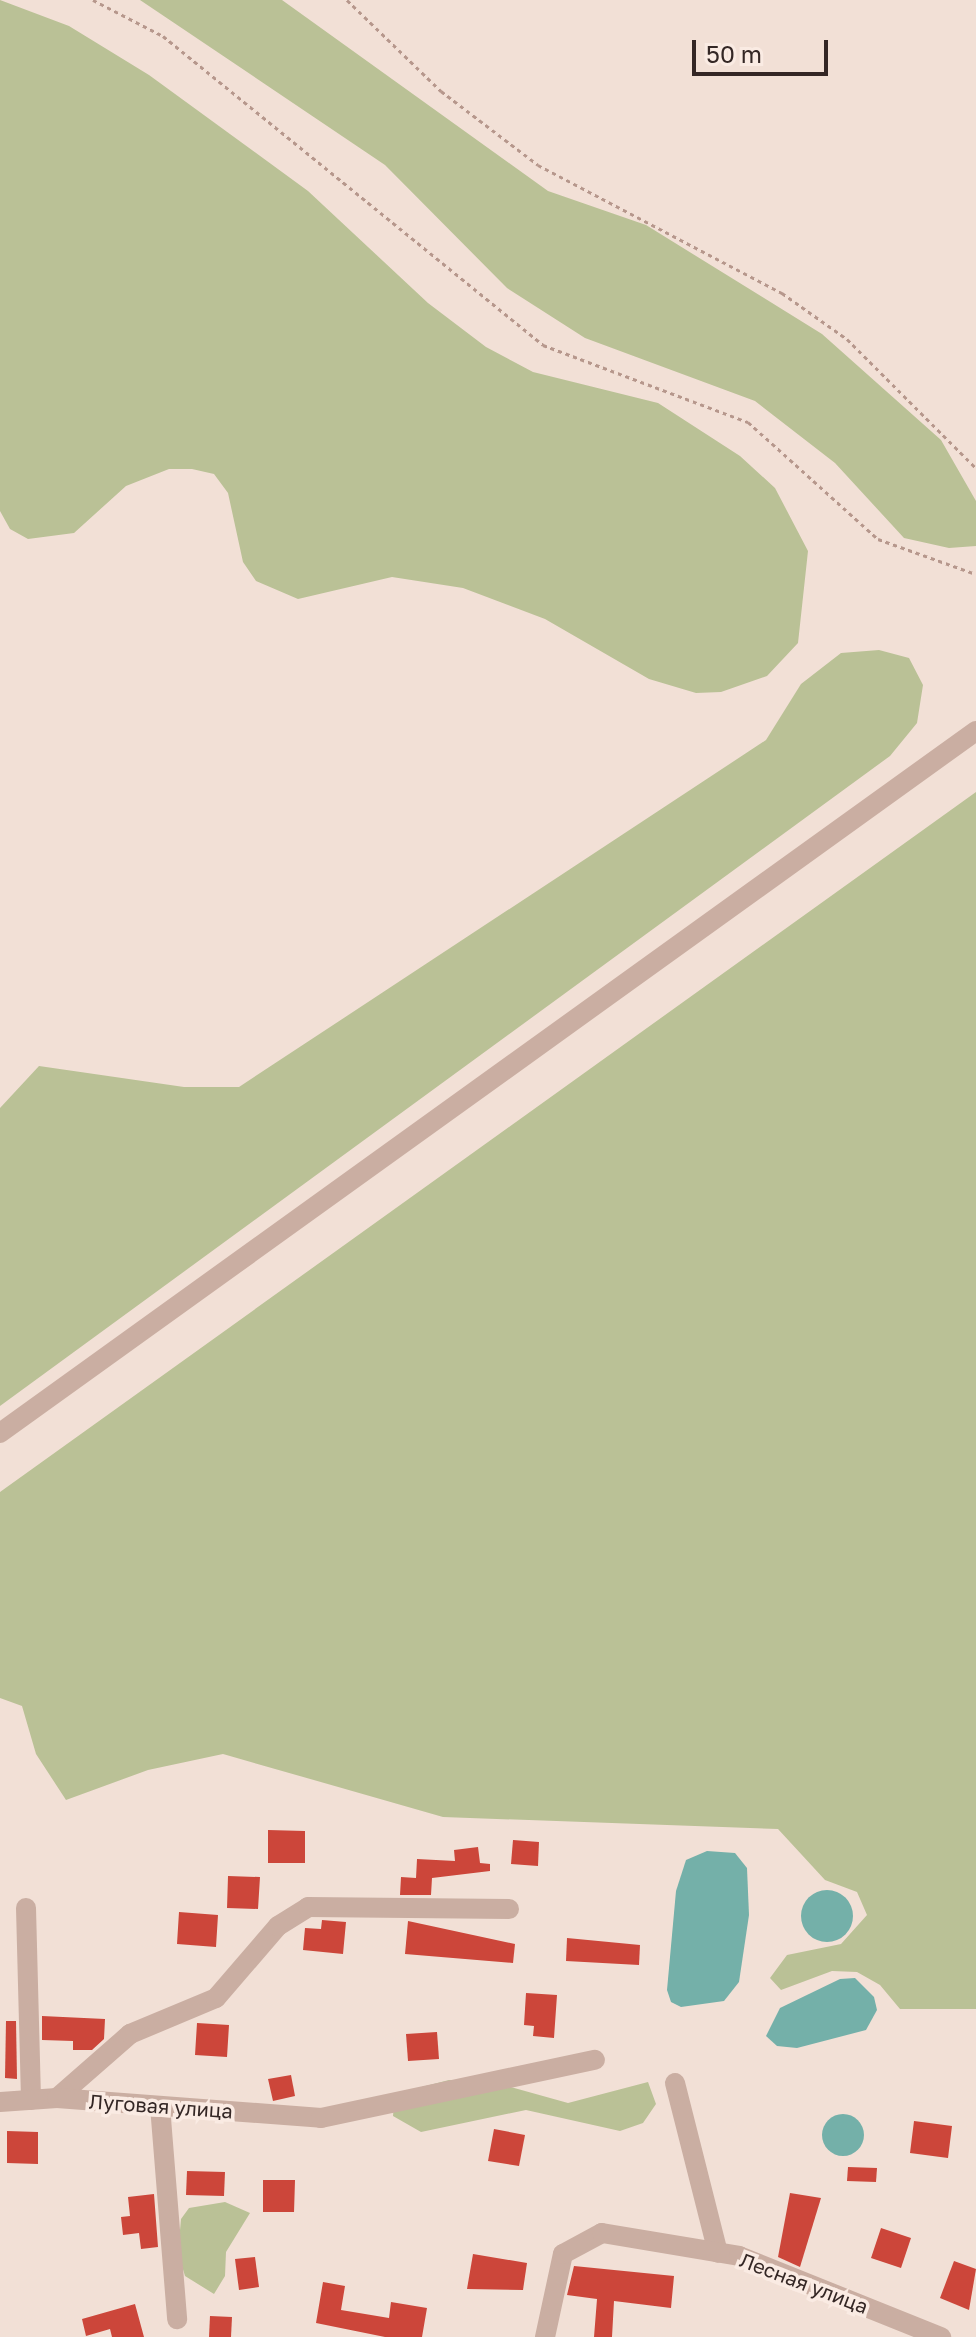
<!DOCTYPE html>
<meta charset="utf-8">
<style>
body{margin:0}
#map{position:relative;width:976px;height:2337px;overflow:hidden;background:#f2e0d6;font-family:"Golos Text",sans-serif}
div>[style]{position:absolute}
.green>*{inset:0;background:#bac196}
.water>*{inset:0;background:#74b0a9}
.round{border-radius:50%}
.building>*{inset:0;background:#cc463a}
.path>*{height:3px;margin-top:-1.5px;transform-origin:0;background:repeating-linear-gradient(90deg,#b6978c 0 4px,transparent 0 8px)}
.minor>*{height:20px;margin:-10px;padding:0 10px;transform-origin:10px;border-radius:10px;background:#caaea2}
span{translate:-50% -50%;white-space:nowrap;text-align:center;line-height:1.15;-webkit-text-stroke:7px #faebe3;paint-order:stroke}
.street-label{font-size:20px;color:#342725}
.scale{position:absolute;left:692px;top:40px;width:136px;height:36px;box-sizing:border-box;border:4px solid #342725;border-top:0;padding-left:10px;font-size:24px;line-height:28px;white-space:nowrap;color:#342725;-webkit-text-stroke:6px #faebe3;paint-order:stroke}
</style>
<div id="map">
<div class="green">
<i style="clip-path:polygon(0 0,69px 26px,149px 75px,308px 191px,428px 303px,486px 347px,533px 372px,658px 403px,740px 456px,775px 488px,808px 551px,798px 643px,767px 676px,721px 692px,696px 693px,649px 679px,545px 619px,463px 588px,392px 577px,298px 599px,256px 581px,243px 562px,228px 493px,214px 474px,192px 469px,169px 469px,126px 486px,74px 533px,28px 539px,10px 529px,0 511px)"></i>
<i style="clip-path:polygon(140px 0,282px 0,548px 191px,646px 225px,822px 334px,941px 440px,976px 501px,976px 546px,949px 548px,904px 538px,835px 463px,755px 401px,585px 338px,507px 288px,385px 165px)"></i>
<i style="clip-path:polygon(879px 650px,909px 658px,923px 685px,917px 723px,890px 756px,0 1406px,0 1108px,39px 1066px,184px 1087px,239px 1087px,766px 740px,801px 684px,841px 653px)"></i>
<i style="clip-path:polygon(976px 792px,976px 2009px,900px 2009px,880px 1985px,857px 1972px,832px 1971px,781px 1990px,770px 1978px,787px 1955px,841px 1944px,867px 1915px,857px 1892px,825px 1880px,778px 1829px,443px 1817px,223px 1754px,148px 1770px,66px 1800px,36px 1754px,22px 1706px,0 1698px,0 1492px)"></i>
<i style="clip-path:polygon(449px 2080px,500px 2084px,568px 2103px,648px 2082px,656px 2104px,643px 2123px,620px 2131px,526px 2110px,421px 2132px,393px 2116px,394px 2103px,414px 2089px)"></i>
<i style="clip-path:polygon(225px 2202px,250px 2213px,226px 2252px,225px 2276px,214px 2294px,185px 2276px,178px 2253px,181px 2219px,189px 2208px)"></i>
</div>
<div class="water">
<i style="clip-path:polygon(707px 1851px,735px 1853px,747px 1868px,749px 1915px,739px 1982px,724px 2001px,681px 2007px,671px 2002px,667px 1990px,676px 1891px,686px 1860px)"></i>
<i class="round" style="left:801px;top:1890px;width:52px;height:52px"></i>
<i style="clip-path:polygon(855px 1978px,874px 1997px,877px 2010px,866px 2030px,797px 2048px,777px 2046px,766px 2036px,780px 2008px,840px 1979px)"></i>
<i class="round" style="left:822px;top:2114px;width:42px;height:42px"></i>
</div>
<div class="building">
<i style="clip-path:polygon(268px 1830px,305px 1831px,305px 1863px,268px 1863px)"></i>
<i style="clip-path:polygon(513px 1840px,539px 1842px,538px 1866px,511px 1864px)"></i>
<i style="clip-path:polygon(478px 1847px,480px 1863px,490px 1864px,490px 1871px,432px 1878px,431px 1895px,400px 1895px,401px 1877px,416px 1878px,417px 1859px,455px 1861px,454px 1850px)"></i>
<i style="clip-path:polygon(228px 1876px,260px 1877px,258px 1909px,227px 1908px)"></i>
<i style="clip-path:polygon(179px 1912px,218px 1915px,216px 1947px,177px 1944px)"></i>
<i style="clip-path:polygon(322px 1920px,346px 1922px,343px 1954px,303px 1950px,305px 1928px,321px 1929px)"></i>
<i style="clip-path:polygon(408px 1921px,515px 1944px,513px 1963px,405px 1954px)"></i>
<i style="clip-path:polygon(567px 1938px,640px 1945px,639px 1965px,566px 1961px)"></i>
<i style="clip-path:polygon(526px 1993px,557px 1995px,554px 2038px,533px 2036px,534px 2026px,524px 2025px)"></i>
<i style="clip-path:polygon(42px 2016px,105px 2019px,104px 2039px,92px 2050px,73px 2050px,73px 2041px,42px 2040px)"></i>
<i style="clip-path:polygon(6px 2021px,16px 2021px,17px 2079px,5px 2078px)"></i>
<i style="clip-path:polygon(197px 2023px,229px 2025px,227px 2057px,195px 2055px)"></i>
<i style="clip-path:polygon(437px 2032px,439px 2059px,408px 2061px,406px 2034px)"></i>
<i style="clip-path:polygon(291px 2075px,295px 2096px,273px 2101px,268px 2079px)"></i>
<i style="clip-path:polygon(914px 2121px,952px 2126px,948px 2158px,910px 2153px)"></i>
<i style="clip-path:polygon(494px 2129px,525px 2135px,519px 2166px,488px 2161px)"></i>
<i style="clip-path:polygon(7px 2131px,38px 2132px,38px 2164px,7px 2163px)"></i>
<i style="clip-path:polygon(848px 2167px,877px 2168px,876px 2182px,847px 2181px)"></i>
<i style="clip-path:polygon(187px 2171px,225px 2172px,224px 2196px,186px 2195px)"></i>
<i style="clip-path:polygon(263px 2180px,295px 2180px,294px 2212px,263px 2212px)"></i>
<i style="clip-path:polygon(790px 2193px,821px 2198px,800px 2267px,778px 2257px)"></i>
<i style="clip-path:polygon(154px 2194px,158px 2247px,141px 2249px,139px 2233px,123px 2235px,121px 2217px,130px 2216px,128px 2197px)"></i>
<i style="clip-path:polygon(881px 2228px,911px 2238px,901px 2268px,871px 2258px)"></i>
<i style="clip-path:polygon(473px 2254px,527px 2263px,523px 2290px,467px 2289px)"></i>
<i style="clip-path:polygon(255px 2257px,259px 2287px,239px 2290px,235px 2259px)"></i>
<i style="clip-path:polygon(954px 2261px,976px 2269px,969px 2310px,940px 2298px)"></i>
<i style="clip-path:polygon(574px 2266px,674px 2276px,671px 2308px,614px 2301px,612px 2337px,594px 2337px,597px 2299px,567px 2295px)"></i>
<i style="clip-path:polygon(323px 2282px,345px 2286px,341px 2310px,389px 2318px,391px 2302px,427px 2308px,422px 2337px,385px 2337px,316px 2323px)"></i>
<i style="clip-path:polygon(135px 2304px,144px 2337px,112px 2337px,110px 2329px,86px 2336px,82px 2319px)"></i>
<i style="clip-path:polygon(210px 2316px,232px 2317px,231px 2337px,209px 2337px)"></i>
</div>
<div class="path">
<i style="left:93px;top:0;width:79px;rotate:27.2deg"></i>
<i style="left:163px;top:36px;width:490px;rotate:39.1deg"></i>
<i style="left:543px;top:345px;width:219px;rotate:20.6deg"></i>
<i style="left:748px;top:422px;width:175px;rotate:42deg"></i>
<i style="left:878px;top:539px;width:104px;rotate:19.7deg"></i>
<i style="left:347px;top:0;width:131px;rotate:44.1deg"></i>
<i style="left:441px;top:91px;width:122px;rotate:37.3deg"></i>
<i style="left:538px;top:165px;width:276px;rotate:27.7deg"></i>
<i style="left:782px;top:293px;width:80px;rotate:35.3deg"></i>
<i style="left:847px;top:339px;width:182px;rotate:45deg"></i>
</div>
<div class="minor">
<i style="left:0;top:1433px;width:1202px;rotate:-35.73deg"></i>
<i style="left:26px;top:1908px;width:192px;rotate:88.5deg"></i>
<i style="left:675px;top:2083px;width:175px;rotate:75.8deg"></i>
<i style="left:57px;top:2098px;width:97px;rotate:-41.2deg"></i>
<i style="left:130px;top:2034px;width:93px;rotate:-22.7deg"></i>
<i style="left:216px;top:1998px;width:95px;rotate:-49.3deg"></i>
<i style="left:278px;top:1926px;width:36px;rotate:-32deg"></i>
<i style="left:308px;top:1907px;width:201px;rotate:0.6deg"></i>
<i style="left:0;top:2102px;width:57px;rotate:-4deg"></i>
<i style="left:57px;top:2098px;width:265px;rotate:4.3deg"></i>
<i style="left:321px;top:2118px;width:280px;rotate:-12deg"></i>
<i style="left:160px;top:2106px;width:214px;rotate:85.4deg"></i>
<i style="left:545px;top:2337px;width:85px;rotate:-77.8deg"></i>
<i style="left:563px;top:2254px;width:44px;rotate:-28.3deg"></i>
<i style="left:602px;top:2233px;width:139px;rotate:9.5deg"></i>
<i style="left:739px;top:2256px;width:218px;rotate:21.9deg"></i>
</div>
<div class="street-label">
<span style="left:161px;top:2106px;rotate:4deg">Луговая улица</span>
<span style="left:804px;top:2283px;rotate:21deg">Лесная улица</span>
</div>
<div class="scale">50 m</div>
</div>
